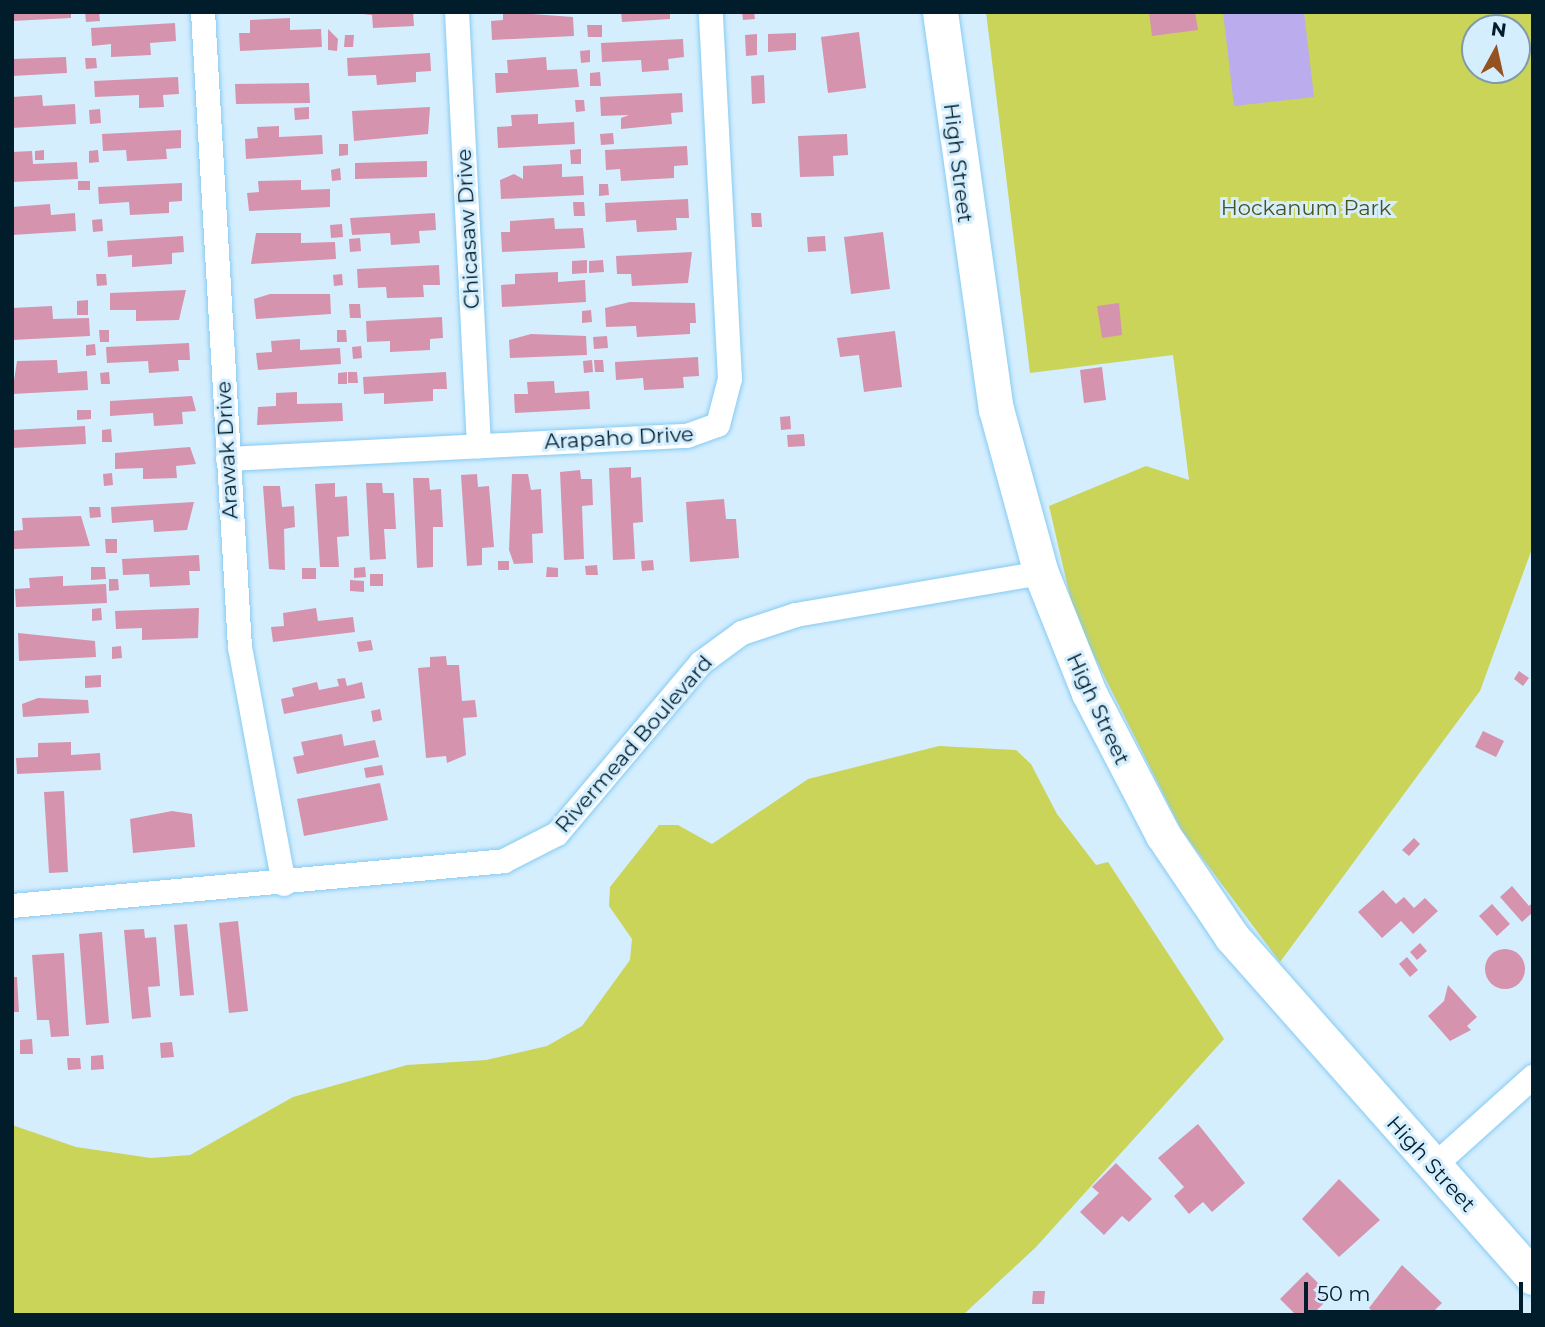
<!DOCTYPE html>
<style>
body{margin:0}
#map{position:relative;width:1545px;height:1327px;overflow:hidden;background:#d4eefe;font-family:Montserrat,sans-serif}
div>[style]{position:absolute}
.green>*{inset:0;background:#c9d459}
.water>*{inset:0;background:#bbacee}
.building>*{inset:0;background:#d693ad}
.round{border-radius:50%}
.roads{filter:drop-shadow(0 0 2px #87cbf2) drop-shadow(0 0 2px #87cbf2)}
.minor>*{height:24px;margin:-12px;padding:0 12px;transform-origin:12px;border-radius:12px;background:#fff}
.secondary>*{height:35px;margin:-17.5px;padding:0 17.5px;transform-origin:17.5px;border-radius:17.5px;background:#fff}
span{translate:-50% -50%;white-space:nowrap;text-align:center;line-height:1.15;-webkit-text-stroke:6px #d4eefe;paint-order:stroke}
.street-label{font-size:21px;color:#011d2c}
.park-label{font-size:21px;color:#4d521d}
.frame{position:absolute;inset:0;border:14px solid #011d2c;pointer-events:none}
.north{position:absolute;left:1461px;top:14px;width:70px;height:70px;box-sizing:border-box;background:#d4eefe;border:2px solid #809aaa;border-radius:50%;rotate:8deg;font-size:19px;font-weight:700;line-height:28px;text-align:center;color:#011d2c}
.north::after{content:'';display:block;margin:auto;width:24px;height:32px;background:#945220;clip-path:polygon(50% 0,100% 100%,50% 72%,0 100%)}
.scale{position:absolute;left:1304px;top:1282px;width:219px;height:32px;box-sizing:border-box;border:4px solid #011d2c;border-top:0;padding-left:9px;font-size:21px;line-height:24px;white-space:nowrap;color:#011d2c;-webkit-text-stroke:5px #d4eefe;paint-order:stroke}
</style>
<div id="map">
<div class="green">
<i style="clip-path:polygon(evenodd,986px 12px,1533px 12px,1533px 546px,1480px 691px,1280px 962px,1182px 831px,1075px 618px,1049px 506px,1146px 466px,1189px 480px,1173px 355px,1030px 373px,986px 12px,1475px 28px,1517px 28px,1517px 70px,1475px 70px,1475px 28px)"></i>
<i style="clip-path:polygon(939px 746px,1016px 750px,1031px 764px,1057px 814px,1096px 865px,1108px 862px,1224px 1039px,1036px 1247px,963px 1315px,12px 1315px,12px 1125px,76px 1147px,151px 1158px,190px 1155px,293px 1097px,407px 1065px,486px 1060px,547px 1046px,582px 1026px,630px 960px,632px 939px,609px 906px,610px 887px,659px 825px,678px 825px,712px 844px,808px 779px)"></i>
</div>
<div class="water">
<i style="clip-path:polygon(1223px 12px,1304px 12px,1314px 97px,1234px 106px)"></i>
</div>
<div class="building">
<i style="clip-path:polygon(12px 12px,71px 12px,71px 18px,12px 21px)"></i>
<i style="clip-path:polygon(85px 12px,99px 12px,100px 21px,86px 22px)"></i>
<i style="clip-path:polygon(344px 12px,413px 12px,414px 26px,373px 28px,372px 15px)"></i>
<i style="clip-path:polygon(503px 12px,573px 17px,574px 36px,492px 40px,491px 21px,503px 20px)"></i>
<i style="clip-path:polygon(621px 12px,670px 12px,670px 19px,622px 22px)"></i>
<i style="clip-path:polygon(742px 12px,754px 12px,755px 19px,743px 20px)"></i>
<i style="clip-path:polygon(1149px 12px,1195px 12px,1198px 30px,1152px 36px)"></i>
<i style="clip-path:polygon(290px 18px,290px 30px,321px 29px,322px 47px,240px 51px,239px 33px,250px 33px,250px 20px)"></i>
<i style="clip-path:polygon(175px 23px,176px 41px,150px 43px,151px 55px,111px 57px,111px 44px,92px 46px,91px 28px)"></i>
<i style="clip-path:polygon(587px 25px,602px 25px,602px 37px,588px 37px)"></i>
<i style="clip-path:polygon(328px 29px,338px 39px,337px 51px,328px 50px)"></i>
<i style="clip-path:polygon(859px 32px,866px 88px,828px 93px,821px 37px)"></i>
<i style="clip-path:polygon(796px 33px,796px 50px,768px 52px,768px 34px)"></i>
<i style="clip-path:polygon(757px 34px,757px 55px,746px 56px,745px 35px)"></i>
<i style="clip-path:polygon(345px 35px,354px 35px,353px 47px,344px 47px)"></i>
<i style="clip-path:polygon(683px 39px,684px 57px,668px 59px,669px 70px,642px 72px,641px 60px,602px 62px,601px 43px)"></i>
<i style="clip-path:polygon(590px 50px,590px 62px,581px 63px,580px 51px)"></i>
<i style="clip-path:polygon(430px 53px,431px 71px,416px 72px,416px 82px,377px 85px,376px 75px,348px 76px,347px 58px)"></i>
<i style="clip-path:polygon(66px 57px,67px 73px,12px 76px,12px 59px)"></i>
<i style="clip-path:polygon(546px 57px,547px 70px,577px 69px,579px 87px,496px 93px,495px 73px,508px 73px,507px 60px)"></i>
<i style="clip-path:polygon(85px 58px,96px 58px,97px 68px,86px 69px)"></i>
<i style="clip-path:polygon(600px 72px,601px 86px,590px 86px,590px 73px)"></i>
<i style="clip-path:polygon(764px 75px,765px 103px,752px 104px,751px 76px)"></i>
<i style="clip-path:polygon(178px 77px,179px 94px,163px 95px,164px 107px,139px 108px,139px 95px,95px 97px,94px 81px)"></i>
<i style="clip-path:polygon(309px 83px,310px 103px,236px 104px,235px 84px)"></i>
<i style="clip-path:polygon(682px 93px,683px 112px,671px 113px,672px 124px,621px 129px,621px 118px,629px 115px,601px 116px,600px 97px)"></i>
<i style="clip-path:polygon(42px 95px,43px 106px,75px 104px,76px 124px,12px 128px,12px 97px)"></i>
<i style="clip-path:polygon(575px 100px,584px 100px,585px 111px,576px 112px)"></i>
<i style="clip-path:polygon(309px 107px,309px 119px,295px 120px,294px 108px)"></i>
<i style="clip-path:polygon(430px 107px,428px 134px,354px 141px,352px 111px)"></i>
<i style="clip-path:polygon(100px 109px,101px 123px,90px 124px,89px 110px)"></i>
<i style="clip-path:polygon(538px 114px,538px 124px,574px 122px,575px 144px,498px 148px,497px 127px,512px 126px,511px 115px)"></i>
<i style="clip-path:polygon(279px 126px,279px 137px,322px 135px,323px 154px,246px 159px,245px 139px,258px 138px,257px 127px)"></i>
<i style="clip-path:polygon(181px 130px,181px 148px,166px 149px,167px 159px,127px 161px,126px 150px,103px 151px,102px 134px)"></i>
<i style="clip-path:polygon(613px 133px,614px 144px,601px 145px,600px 134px)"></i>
<i style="clip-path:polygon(847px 134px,848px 155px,833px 156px,834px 176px,800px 177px,798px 136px)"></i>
<i style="clip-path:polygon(339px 144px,348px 144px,348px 155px,339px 156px)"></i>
<i style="clip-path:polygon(687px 146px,688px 165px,674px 166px,674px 178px,621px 181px,620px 169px,606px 170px,605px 150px)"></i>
<i style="clip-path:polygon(581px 149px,581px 164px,571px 164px,570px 150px)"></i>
<i style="clip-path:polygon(44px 150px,44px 160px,35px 160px,35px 151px)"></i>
<i style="clip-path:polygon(98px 150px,99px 162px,89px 163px,89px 151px)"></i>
<i style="clip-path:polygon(32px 151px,33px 164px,77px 162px,78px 179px,12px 182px,12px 152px)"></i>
<i style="clip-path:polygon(427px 161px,427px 177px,355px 179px,355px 163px)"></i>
<i style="clip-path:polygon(562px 164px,562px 177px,583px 176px,584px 195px,501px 199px,500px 180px,514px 174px,523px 179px,523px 166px)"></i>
<i style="clip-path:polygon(340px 168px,341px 180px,332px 181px,331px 170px)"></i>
<i style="clip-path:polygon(301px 180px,301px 190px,330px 189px,330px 207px,249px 211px,247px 193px,259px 192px,258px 181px)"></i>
<i style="clip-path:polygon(78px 181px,90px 181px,90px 190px,78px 190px)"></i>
<i style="clip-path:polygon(182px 183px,182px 201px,169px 202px,169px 213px,130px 215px,129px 202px,99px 204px,98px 187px)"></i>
<i style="clip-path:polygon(599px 184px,608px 184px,609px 195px,599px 196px)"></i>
<i style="clip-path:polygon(688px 199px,689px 218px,676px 218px,677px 230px,637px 232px,636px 220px,606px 222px,605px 203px)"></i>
<i style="clip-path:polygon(573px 202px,584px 202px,585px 216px,574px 216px)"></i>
<i style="clip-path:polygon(50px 204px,51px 215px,75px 213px,76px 231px,12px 235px,12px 207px)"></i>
<i style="clip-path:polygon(435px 213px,436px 230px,419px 231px,420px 243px,391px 245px,390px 233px,352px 235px,350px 218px)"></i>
<i style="clip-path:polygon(751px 213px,761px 213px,762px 227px,752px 227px)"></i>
<i style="clip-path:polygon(554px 218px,555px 229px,583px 228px,585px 248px,502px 252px,501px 232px,510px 232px,510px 221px)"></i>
<i style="clip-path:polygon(102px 219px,103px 231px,93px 232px,92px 220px)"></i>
<i style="clip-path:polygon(342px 224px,343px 237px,331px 238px,330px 225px)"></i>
<i style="clip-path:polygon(883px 232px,890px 289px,851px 294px,844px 237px)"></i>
<i style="clip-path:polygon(256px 233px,301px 233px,301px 243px,335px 242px,336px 259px,251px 264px)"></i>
<i style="clip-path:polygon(183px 236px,184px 252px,172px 253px,172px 264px,132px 267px,132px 255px,108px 257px,107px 241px)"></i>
<i style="clip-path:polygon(825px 236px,826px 251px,808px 252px,807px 237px)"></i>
<i style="clip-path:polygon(360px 238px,361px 251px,350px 252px,349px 239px)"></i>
<i style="clip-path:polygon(692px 252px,688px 283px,632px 286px,631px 274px,617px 274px,616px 256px)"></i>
<i style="clip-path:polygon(587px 260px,587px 273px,572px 274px,572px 261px)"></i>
<i style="clip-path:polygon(603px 260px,604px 272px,589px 273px,589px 261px)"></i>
<i style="clip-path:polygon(439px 265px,440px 285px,423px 285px,424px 297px,387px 298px,386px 287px,358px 288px,357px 269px)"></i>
<i style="clip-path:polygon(558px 272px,558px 282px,585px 280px,586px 302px,502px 307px,501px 285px,515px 284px,515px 274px)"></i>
<i style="clip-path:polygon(96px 274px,106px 274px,107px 285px,97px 286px)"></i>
<i style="clip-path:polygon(342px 274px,343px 285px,334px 286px,333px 275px)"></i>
<i style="clip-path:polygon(186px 290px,179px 320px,136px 321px,136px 310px,110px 310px,110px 293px)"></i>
<i style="clip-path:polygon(270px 294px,330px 294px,331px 314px,256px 319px,254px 299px)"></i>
<i style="clip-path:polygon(88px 300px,88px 315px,77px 315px,77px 301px)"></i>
<i style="clip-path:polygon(630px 302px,695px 303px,696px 323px,690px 323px,690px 334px,637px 337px,636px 326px,606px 327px,605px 308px)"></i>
<i style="clip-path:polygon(1119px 303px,1122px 335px,1102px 338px,1097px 306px)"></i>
<i style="clip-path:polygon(349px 304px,360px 304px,361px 318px,350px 318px)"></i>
<i style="clip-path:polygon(52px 306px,53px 319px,89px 318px,90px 336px,12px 340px,12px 308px)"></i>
<i style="clip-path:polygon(591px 310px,592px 322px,582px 323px,582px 311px)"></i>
<i style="clip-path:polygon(442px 317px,443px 338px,430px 339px,430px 350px,390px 352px,390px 341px,367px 342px,366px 321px)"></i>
<i style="clip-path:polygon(99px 330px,109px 330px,109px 342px,100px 342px)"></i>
<i style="clip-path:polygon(337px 330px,346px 330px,347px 342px,337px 342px)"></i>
<i style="clip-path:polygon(895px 331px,902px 387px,864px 392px,859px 355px,840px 357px,837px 338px)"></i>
<i style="clip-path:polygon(531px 334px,586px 336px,587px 355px,510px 358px,509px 340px)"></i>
<i style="clip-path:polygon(607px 336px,608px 348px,594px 349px,593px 337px)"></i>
<i style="clip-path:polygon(300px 339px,300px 350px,340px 348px,341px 364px,258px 370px,256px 353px,272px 352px,271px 341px)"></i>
<i style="clip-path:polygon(189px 343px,190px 360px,178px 360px,179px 371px,149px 373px,148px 361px,107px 363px,106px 347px)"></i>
<i style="clip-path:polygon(95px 344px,96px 355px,86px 356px,86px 345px)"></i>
<i style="clip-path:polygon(361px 346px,362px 358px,353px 359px,352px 347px)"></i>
<i style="clip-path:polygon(698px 357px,699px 376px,683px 377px,684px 388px,644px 390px,643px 378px,616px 380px,615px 362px)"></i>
<i style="clip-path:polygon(57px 360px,58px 373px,87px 371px,88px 390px,12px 394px,17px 361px)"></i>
<i style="clip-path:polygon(592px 360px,593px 372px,584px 373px,583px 361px)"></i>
<i style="clip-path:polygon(594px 360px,603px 360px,604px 372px,595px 372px)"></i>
<i style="clip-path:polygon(1102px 367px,1106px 400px,1084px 403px,1080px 370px)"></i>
<i style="clip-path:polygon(109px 372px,110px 384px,101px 384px,100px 373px)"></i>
<i style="clip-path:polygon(347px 372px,347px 384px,338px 384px,338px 373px)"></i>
<i style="clip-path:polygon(348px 372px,357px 372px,358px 383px,348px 383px)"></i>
<i style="clip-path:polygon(446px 372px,447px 389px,433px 389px,433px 401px,384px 404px,384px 393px,364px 394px,363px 377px)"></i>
<i style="clip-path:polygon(554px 381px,555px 393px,589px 391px,590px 409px,515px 413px,514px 394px,528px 394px,527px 382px)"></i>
<i style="clip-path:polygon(297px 392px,297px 404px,342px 403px,343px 421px,257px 425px,258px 407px,276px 406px,276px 393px)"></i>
<i style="clip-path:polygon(192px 396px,196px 411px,182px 412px,183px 424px,154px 426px,153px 413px,110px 416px,110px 401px)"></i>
<i style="clip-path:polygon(77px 410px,91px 410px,91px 419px,77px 420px)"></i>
<i style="clip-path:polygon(790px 416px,791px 429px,781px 430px,780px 417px)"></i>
<i style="clip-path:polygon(85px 426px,86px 444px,12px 448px,12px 430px)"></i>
<i style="clip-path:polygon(111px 429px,112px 442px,102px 442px,102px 430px)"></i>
<i style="clip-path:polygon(804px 434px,805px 446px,788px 447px,787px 435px)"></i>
<i style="clip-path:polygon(190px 447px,196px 464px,176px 466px,177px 478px,143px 479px,143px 468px,115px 469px,115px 453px)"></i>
<i style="clip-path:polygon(631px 467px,631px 478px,641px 477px,643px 522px,633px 523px,635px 559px,613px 560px,609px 468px)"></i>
<i style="clip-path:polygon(580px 470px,581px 479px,592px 479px,593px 505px,582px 506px,584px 559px,564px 560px,560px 472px)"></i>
<i style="clip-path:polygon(112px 473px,113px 485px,104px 486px,103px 474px)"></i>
<i style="clip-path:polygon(477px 474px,478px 487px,489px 486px,494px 547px,482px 548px,482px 565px,467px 566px,461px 475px)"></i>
<i style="clip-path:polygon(512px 474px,528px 474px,531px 490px,541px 489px,543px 533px,532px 534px,533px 563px,514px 564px,509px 550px)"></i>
<i style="clip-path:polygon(413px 478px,429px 478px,430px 490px,441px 489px,443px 527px,433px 527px,433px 567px,417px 568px)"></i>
<i style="clip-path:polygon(335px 483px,335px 497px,347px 496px,349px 536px,337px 537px,339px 567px,320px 567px,315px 484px)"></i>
<i style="clip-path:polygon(366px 483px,382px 483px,383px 493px,394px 493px,396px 529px,384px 529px,386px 559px,370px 560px)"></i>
<i style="clip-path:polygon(263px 486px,280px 486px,282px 507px,294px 506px,295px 527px,284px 529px,285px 570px,269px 569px)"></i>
<i style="clip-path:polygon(724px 499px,726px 519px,736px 519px,739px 558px,690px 562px,686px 502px)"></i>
<i style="clip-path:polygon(194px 502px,187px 530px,154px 532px,153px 520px,112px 523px,111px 507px)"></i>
<i style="clip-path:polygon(89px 507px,100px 507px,101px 517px,90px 518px)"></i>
<i style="clip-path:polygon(81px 516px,90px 546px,14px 549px,13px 531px,23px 530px,22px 518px)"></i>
<i style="clip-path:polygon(105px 539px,117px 539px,117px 553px,106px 553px)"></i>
<i style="clip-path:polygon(199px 555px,200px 571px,189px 571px,190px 585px,150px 587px,149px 574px,123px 575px,122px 559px)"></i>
<i style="clip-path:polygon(653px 560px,654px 570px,642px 571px,641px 561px)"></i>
<i style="clip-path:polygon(498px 561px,509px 561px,509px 570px,498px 570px)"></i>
<i style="clip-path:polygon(597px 565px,598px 575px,586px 575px,585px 566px)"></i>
<i style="clip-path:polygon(91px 567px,105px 567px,106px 579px,91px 580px)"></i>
<i style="clip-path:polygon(365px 567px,366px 577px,354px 578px,354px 568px)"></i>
<i style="clip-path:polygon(547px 567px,558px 568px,558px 577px,546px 577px)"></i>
<i style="clip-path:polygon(302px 568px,316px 568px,316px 579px,302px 579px)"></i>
<i style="clip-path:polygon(370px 574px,383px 574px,383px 586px,370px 586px)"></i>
<i style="clip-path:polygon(63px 576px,63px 586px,106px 584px,107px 603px,16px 607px,15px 589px,30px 588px,29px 578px)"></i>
<i style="clip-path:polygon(109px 579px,118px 579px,119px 590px,109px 591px)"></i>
<i style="clip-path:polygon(350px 580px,364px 581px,364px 592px,350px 591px)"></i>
<i style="clip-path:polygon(101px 608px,102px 620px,92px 621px,92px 609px)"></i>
<i style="clip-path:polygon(199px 608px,198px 638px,142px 640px,142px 628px,116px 629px,115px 611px)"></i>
<i style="clip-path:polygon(316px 608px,318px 621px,353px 617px,355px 632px,273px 642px,271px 627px,284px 626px,283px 613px)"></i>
<i style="clip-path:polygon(18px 633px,95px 641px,96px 657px,19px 661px)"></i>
<i style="clip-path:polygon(371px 640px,373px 650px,359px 652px,357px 642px)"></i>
<i style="clip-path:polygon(121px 646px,122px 658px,112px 659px,112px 647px)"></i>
<i style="clip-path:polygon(446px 656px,447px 665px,459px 665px,462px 701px,475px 700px,477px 717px,463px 718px,466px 755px,447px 763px,446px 756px,426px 758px,418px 668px,430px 667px,430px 657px)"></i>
<i style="clip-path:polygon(1519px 671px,1529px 678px,1523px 686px,1514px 679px)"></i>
<i style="clip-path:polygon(101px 675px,101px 687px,85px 688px,85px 676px)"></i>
<i style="clip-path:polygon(345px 678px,347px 686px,362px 682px,365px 698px,284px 714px,281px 699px,294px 696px,292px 688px,317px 682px,319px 690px,339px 686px,337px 679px)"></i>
<i style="clip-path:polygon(38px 698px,88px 700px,89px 713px,23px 717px,22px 704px)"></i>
<i style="clip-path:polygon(380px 709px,382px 720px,373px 722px,371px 711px)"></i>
<i style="clip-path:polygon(1483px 731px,1504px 741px,1496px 757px,1475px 747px)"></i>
<i style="clip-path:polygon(342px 734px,344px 746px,375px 740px,379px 757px,297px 774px,293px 757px,304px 755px,301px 742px)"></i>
<i style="clip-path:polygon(71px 742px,71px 755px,100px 753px,101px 770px,17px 774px,16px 758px,38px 757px,38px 743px)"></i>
<i style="clip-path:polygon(382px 765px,384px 775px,366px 778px,364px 768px)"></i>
<i style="clip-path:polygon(380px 783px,388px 820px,304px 836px,297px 799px)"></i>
<i style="clip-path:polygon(64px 791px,68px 872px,49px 873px,44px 792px)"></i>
<i style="clip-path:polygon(172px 811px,192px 814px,195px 847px,133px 853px,130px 819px)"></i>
<i style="clip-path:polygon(1414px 838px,1420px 844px,1409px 856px,1402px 850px)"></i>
<i style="clip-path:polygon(1512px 886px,1529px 906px,1533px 902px,1533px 912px,1522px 922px,1500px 897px)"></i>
<i style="clip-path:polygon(1383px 890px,1396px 904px,1404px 897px,1414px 908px,1425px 898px,1438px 911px,1413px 934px,1401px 921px,1382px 938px,1358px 912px)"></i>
<i style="clip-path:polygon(1492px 904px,1510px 924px,1497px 936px,1479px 916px)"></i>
<i style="clip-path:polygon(238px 921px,248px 1011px,229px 1013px,219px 923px)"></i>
<i style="clip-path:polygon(187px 924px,194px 995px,180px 996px,174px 925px)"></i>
<i style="clip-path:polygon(144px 929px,145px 938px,156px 937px,160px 986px,148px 987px,151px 1017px,132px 1019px,124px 930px)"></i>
<i style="clip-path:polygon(102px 932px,109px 1023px,86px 1025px,79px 934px)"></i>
<i style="clip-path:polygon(1420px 943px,1427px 951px,1417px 960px,1410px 952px)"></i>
<i class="round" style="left:1485px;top:949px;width:40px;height:40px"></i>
<i style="clip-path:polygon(64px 953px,69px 1036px,51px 1037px,49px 1020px,37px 1020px,32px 955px)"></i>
<i style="clip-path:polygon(1407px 957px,1418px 970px,1410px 977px,1399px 964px)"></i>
<i style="clip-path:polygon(12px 977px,17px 977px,19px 1012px,12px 1012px)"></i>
<i style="clip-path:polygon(1448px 985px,1477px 1017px,1467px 1026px,1471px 1030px,1450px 1041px,1428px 1016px,1444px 1001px)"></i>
<i style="clip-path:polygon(32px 1039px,33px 1054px,20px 1054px,20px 1040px)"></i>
<i style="clip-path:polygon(172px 1042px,174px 1057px,161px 1058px,160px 1043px)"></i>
<i style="clip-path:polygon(103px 1055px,104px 1069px,91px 1070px,91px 1056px)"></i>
<i style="clip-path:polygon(67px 1058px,80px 1058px,81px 1069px,68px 1070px)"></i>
<i style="clip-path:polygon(1198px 1124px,1245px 1183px,1212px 1212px,1203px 1202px,1189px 1214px,1174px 1196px,1184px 1187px,1158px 1158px)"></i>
<i style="clip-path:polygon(1116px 1163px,1152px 1199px,1129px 1222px,1122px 1216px,1104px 1235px,1080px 1212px,1099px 1193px,1092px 1187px)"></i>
<i style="clip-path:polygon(1339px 1179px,1380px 1220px,1339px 1257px,1302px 1219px)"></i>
<i style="clip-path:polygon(1402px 1265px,1442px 1303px,1430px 1315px,1376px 1315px,1369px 1308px)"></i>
<i style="clip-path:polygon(1307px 1272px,1331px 1296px,1312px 1315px,1296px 1315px,1280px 1299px)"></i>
<i style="clip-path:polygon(1033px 1291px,1045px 1291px,1044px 1304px,1032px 1304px)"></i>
</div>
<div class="roads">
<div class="minor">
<i style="left:203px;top:12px;width:636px;rotate:86.67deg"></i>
<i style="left:240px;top:647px;width:241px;rotate:79.5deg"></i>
<i style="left:457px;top:12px;width:435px;rotate:87.1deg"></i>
<i style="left:228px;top:459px;width:460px;rotate:-2.9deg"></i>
<i style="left:687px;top:436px;width:33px;rotate:-20deg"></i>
<i style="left:718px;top:425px;width:48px;rotate:-75.4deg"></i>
<i style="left:730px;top:379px;width:367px;rotate:-93deg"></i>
<i style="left:12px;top:906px;width:494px;rotate:-5.2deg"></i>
<i style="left:504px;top:861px;width:59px;rotate:-27deg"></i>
<i style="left:557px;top:834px;width:224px;rotate:-49.9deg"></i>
<i style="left:701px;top:663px;width:51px;rotate:-36.2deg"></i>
<i style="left:742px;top:633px;width:57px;rotate:-18.4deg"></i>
<i style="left:796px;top:615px;width:249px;rotate:-9.7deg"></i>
<i style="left:1433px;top:1167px;width:135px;rotate:-42deg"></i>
</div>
<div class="secondary">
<i style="left:940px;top:12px;width:401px;rotate:82deg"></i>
<i style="left:996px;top:409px;width:170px;rotate:74.7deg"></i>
<i style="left:1041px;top:573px;width:129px;rotate:68.2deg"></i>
<i style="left:1089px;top:693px;width:160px;rotate:62.5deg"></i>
<i style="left:1163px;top:835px;width:123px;rotate:55.9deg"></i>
<i style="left:1232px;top:937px;width:454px;rotate:48.5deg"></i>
</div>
</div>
<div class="street-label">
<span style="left:958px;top:163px;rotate:83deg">High Street</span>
<span style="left:468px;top:229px;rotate:-93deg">Chicasaw Drive</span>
<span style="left:619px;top:438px;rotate:-3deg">Arapaho Drive</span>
<span style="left:227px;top:450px;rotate:-93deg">Arawak Drive</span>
<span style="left:1098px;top:709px;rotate:65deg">High Street</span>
<span style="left:634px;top:744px;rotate:-49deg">Rivermead Boulevard</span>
<span style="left:1431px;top:1164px;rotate:48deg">High Street</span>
</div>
<div class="park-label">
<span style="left:1306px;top:208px">Hockanum Park</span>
</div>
<div class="frame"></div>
<div class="north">N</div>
<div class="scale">50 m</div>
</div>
